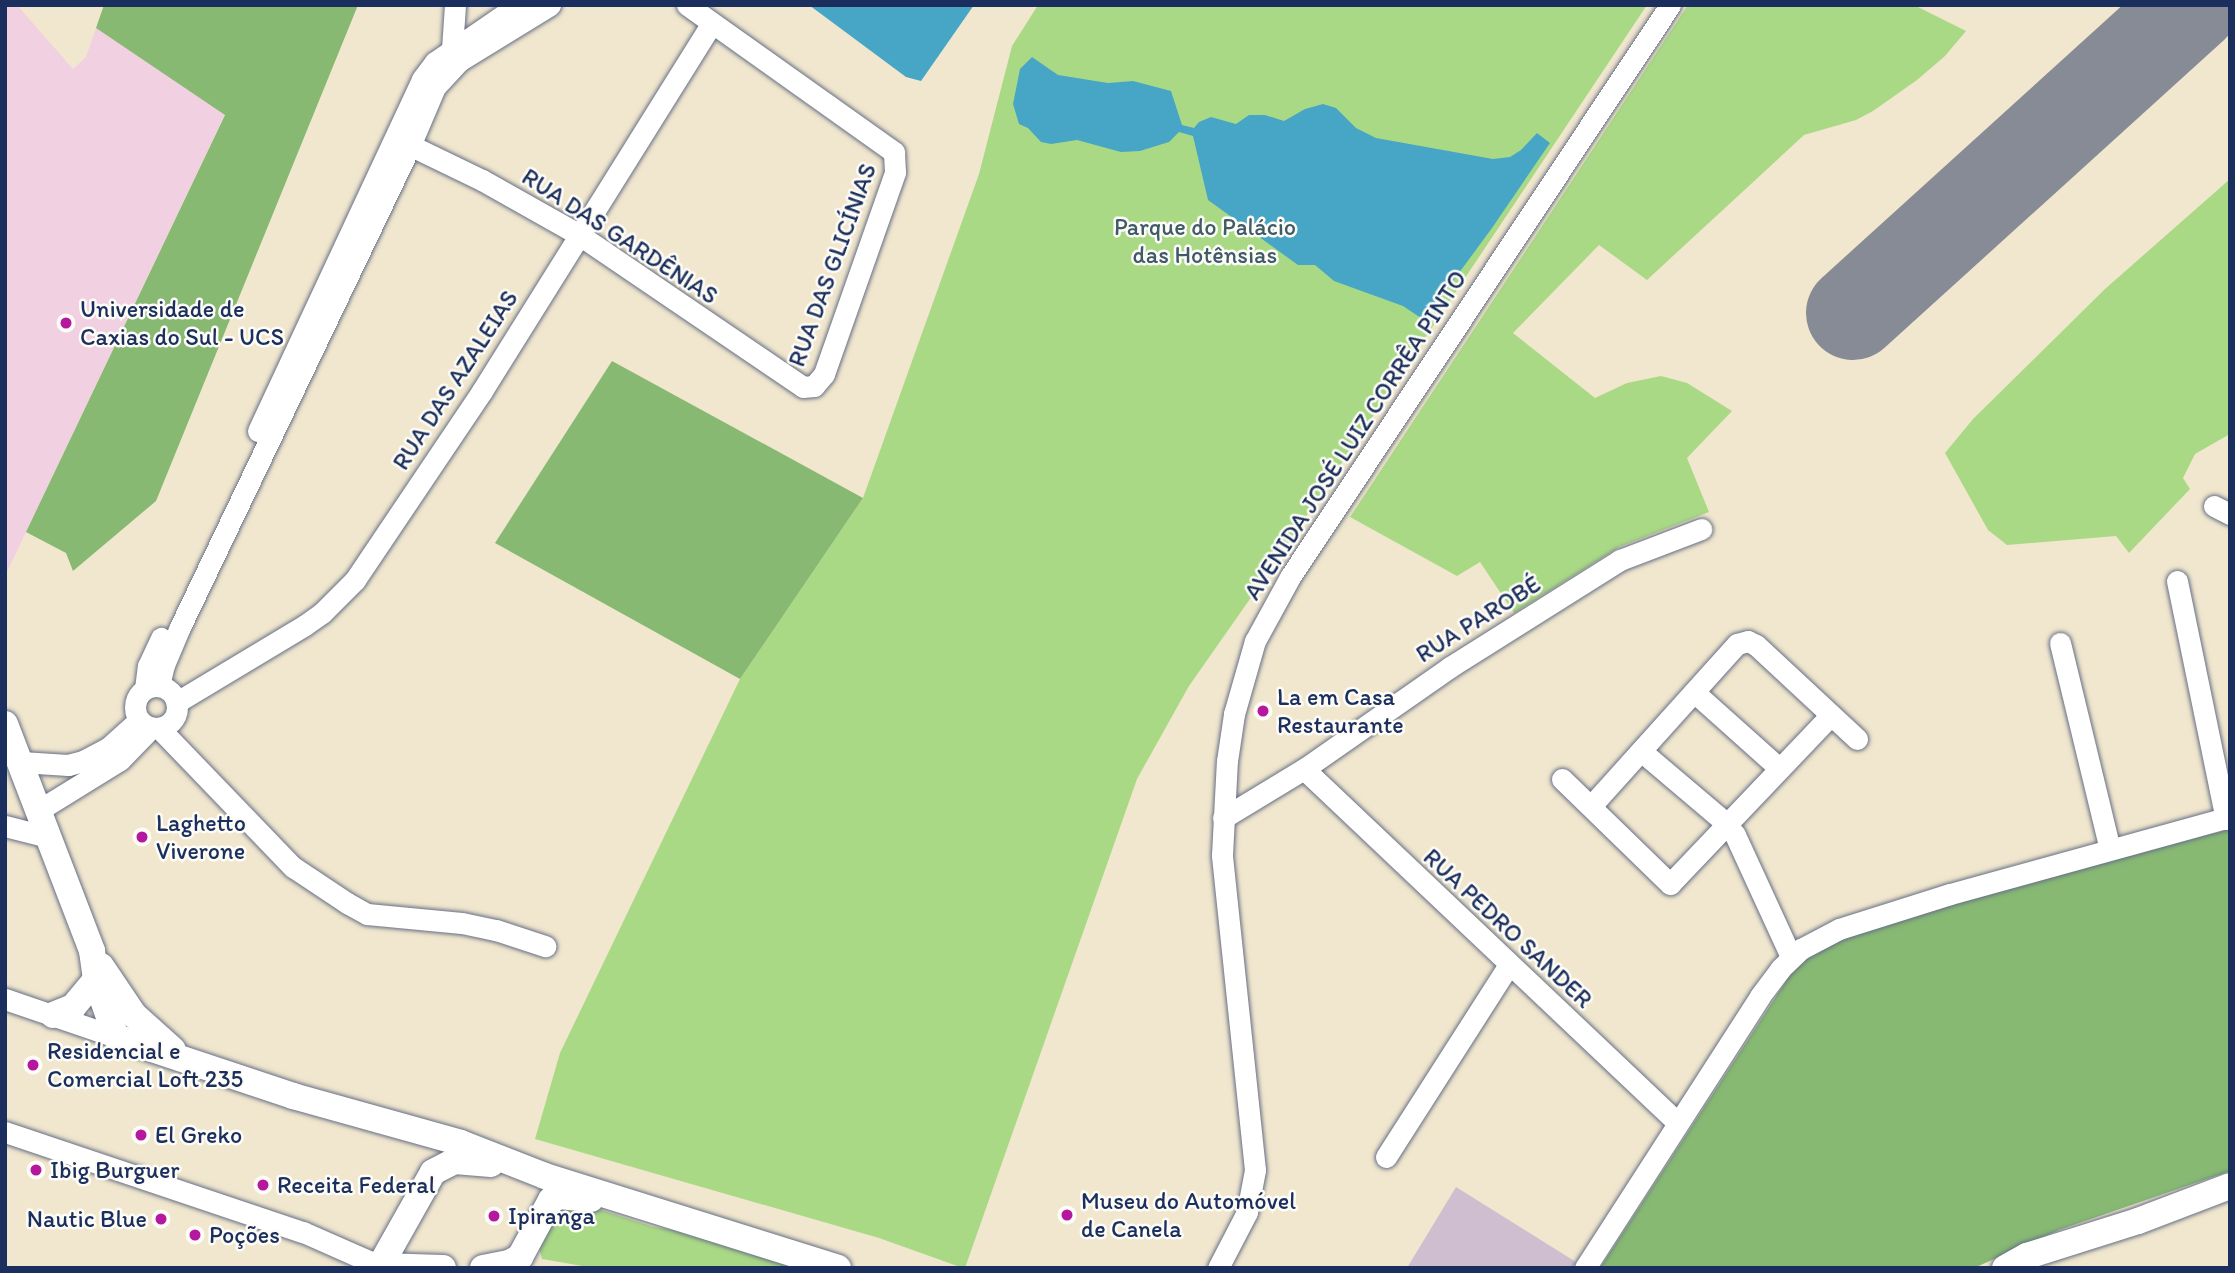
<!DOCTYPE html>
<meta charset="utf-8">
<style>
body{margin:0}
#map{position:relative;width:2235px;height:1273px;overflow:hidden;background:#f1e7ce;font-family:Itim,sans-serif}
div>[style]{position:absolute}
.built>*{inset:0;background:#f1d0e2}
.industrial>*{inset:0;background:#cebed0}
.green>*{inset:0;background:#aad986}
.forest>*{inset:0;background:#87b973}
.water>*{inset:0;background:#47a6c6}
.runway>*{height:94px;margin:-47px;padding:0 47px;transform-origin:47px;border-radius:47px;background:#868b96}
.roads{filter:drop-shadow(0 0 2px #666f85) drop-shadow(0 0 2px #666f85)}
.minor>*{height:21px;margin:-10.5px;padding:0 10.5px;transform-origin:10.5px;border-radius:10.5px;background:#fff}
.minor>.ring{margin:-10.5px;padding:0;box-sizing:content-box;background:none;border:21px solid #fff;border-radius:50%}
.major>*{height:26px;margin:-13px;padding:0 13px;transform-origin:13px;border-radius:13px;background:#fff}
.dots>*{width:19px;height:19px;translate:-50% -50%;box-sizing:border-box;border:4px solid #fdfcf7;border-radius:50%}
span{translate:-50% -50%;white-space:nowrap;text-align:center;line-height:1.15;-webkit-text-stroke:5px #fdfcf7;paint-order:stroke}
.park-label{font-size:24px;color:#3f5a68}
.street-label{font-size:24px;color:#1b2f5e}
.poi-label{font-size:24px;color:#1b2f5e}
.left{translate:0 -50%;text-align:left}
.right{translate:-100% -50%;text-align:right}
.frame{position:absolute;inset:0;border:7px solid #1b2f5e;pointer-events:none}
</style>
<div id="map">
<div class="built">
<i style="clip-path:polygon(5px 5px,17px 5px,73px 69px,86px 57px,96px 28px,225px 114px,5px 576px)"></i>
</div>
<div class="industrial">
<i style="clip-path:polygon(1456px 1187px,1576px 1262px,1572px 1268px,1407px 1268px)"></i>
</div>
<div class="green">
<i style="clip-path:polygon(1038px 5px,1647px 5px,1271px 569px,1189px 686px,1137px 779px,965px 1268px,963px 1268px,879px 1238px,535px 1139px,560px 1053px,740px 679px,863px 498px,979px 174px,1012px 46px)"></i>
<i style="clip-path:polygon(1688px 5px,1914px 5px,1966px 31px,1945px 56px,1917px 80px,1873px 111px,1856px 120px,1804px 135px,1647px 280px,1599px 245px,1513px 333px,1595px 398px,1627px 383px,1661px 376px,1687px 383px,1732px 411px,1687px 458px,1709px 512px,1619px 547px,1514px 613px,1480px 562px,1457px 576px,1350px 517px)"></i>
<i style="clip-path:polygon(2230px 179px,2230px 434px,2195px 454px,2183px 478px,2190px 489px,2129px 553px,2116px 536px,2007px 545px,1988px 530px,1945px 453px,1973px 419px,2105px 289px)"></i>
<i style="clip-path:polygon(573px 1201px,654px 1227px,705px 1235px,810px 1268px,594px 1268px,542px 1259px,539px 1248px,555px 1206px)"></i>
</div>
<div class="forest">
<i style="clip-path:polygon(104px 5px,358px 5px,156px 501px,73px 571px,66px 553px,26px 532px,225px 115px,96px 28px)"></i>
<i style="clip-path:polygon(612px 361px,863px 498px,740px 679px,495px 543px)"></i>
<i style="clip-path:polygon(2230px 829px,2230px 1171px,2059px 1230px,1974px 1268px,1600px 1268px,1799px 961px,1829px 937px)"></i>
</div>
<div class="water">
<i style="clip-path:polygon(809px 5px,974px 5px,921px 81px,906px 77px)"></i>
<i style="clip-path:polygon(1032px 57px,1058px 75px,1108px 83px,1133px 81px,1171px 91px,1182px 125px,1194px 128px,1199px 122px,1211px 117px,1236px 124px,1249px 115px,1265px 115px,1284px 121px,1305px 109px,1323px 104px,1336px 108px,1356px 128px,1376px 138px,1493px 159px,1510px 157px,1521px 150px,1537px 133px,1550px 143px,1492px 228px,1428px 315px,1421px 318px,1403px 306px,1334px 281px,1315px 265px,1298px 265px,1208px 200px,1193px 136px,1179px 132px,1169px 142px,1140px 151px,1121px 152px,1077px 140px,1051px 144px,1041px 142px,1028px 128px,1019px 124px,1013px 104px,1020px 69px)"></i>
</div>
<div class="runway">
<i style="left:1853px;top:313px;width:459px;rotate:-42.2deg"></i>
</div>
<div class="roads">
<div class="minor">
<i style="left:455px;top:5px;width:44px;rotate:93.9deg"></i>
<i style="left:452px;top:49px;width:8px;rotate:60deg"></i>
<i style="left:395px;top:138px;width:97px;rotate:25.8deg"></i>
<i style="left:482px;top:180px;width:110px;rotate:29.4deg"></i>
<i style="left:578px;top:234px;width:272px;rotate:34.2deg"></i>
<i style="left:803px;top:387px;width:11px;rotate:-5deg"></i>
<i style="left:814px;top:386px;width:16px;rotate:-50deg"></i>
<i style="left:824px;top:374px;width:214px;rotate:-70.6deg"></i>
<i style="left:895px;top:172px;width:20px;rotate:-93deg"></i>
<i style="left:894px;top:152px;width:254px;rotate:-144.6deg"></i>
<i style="left:258px;top:431px;width:388px;rotate:-65deg"></i>
<i style="left:422px;top:79px;width:21px;rotate:-53deg"></i>
<i style="left:435px;top:62px;width:101px;rotate:-34.5deg"></i>
<i style="left:2214px;top:506px;width:18px;rotate:27deg"></i>
<i style="left:2177px;top:581px;width:243px;rotate:78.4deg"></i>
<i style="left:2060px;top:643px;width:212px;rotate:76.4deg"></i>
<i class="ring" style="left:135px;top:686px;width:21px;height:21px"></i>
<i style="left:159px;top:686px;width:22px;rotate:-77deg"></i>
<i style="left:164px;top:665px;width:41px;rotate:-67.2deg"></i>
<i style="left:180px;top:627px;width:533px;rotate:-64.44deg"></i>
<i style="left:410px;top:146px;width:64px;rotate:-67deg"></i>
<i style="left:435px;top:87px;width:35px;rotate:-47deg"></i>
<i style="left:459px;top:61px;width:107px;rotate:-31.6deg"></i>
<i style="left:145px;top:689px;width:23px;rotate:-83deg"></i>
<i style="left:148px;top:666px;width:31px;rotate:-65deg"></i>
<i style="left:1694px;top:692px;width:114px;rotate:41.8deg"></i>
<i style="left:177px;top:702px;width:149px;rotate:-31deg"></i>
<i style="left:305px;top:625px;width:21px;rotate:-35deg"></i>
<i style="left:322px;top:613px;width:47px;rotate:-45deg"></i>
<i style="left:355px;top:580px;width:228px;rotate:-56.1deg"></i>
<i style="left:482px;top:391px;width:433px;rotate:-58deg"></i>
<i style="left:160px;top:729px;width:192px;rotate:46.1deg"></i>
<i style="left:293px;top:867px;width:65px;rotate:33.7deg"></i>
<i style="left:347px;top:903px;width:23px;rotate:29deg"></i>
<i style="left:367px;top:914px;width:95px;rotate:5.4deg"></i>
<i style="left:462px;top:923px;width:35px;rotate:12deg"></i>
<i style="left:496px;top:930px;width:52px;rotate:18.1deg"></i>
<i style="left:1641px;top:751px;width:111px;rotate:40.3deg"></i>
<i style="left:1726px;top:823px;width:15px;rotate:53deg"></i>
<i style="left:1735px;top:835px;width:134px;rotate:65.3deg"></i>
<i style="left:21px;top:762px;width:47px;rotate:3.7deg"></i>
<i style="left:68px;top:765px;width:16px;rotate:-15deg"></i>
<i style="left:83px;top:761px;width:30px;rotate:-28deg"></i>
<i style="left:109px;top:747px;width:40px;rotate:-42deg"></i>
<i style="left:1304px;top:769px;width:515px;rotate:43.43deg"></i>
<i style="left:1562px;top:779px;width:151px;rotate:44.2deg"></i>
<i style="left:1670px;top:884px;width:233px;rotate:-46.4deg"></i>
<i style="left:1591px;top:806px;width:218px;rotate:-48deg"></i>
<i style="left:1737px;top:644px;width:11px;rotate:-15deg"></i>
<i style="left:1748px;top:641px;width:9px;rotate:27deg"></i>
<i style="left:1756px;top:645px;width:138px;rotate:42.9deg"></i>
<i style="left:39px;top:810px;width:95px;rotate:-31.7deg"></i>
<i style="left:120px;top:760px;width:45px;rotate:-45.9deg"></i>
<i style="left:1223px;top:818px;width:95px;rotate:-31.2deg"></i>
<i style="left:1304px;top:769px;width:178px;rotate:-34.9deg"></i>
<i style="left:1450px;top:667px;width:201px;rotate:-32.2deg"></i>
<i style="left:1620px;top:560px;width:87px;rotate:-20.9deg"></i>
<i style="left:5px;top:826px;width:44px;rotate:14.3deg"></i>
<i style="left:5px;top:999px;width:117px;rotate:18.9deg"></i>
<i style="left:5px;top:1132px;width:314px;rotate:18.6deg"></i>
<i style="left:303px;top:1232px;width:84px;rotate:23.8deg"></i>
<i style="left:1386px;top:1157px;width:228px;rotate:-57.4deg"></i>
<i style="left:1218px;top:1268px;width:63px;rotate:-62.6deg"></i>
<i style="left:1247px;top:1212px;width:43px;rotate:-79.2deg"></i>
<i style="left:1255px;top:1170px;width:317px;rotate:-96deg"></i>
<i style="left:1222px;top:855px;width:94px;rotate:-87deg"></i>
<i style="left:1227px;top:761px;width:48px;rotate:-81.5deg"></i>
<i style="left:1234px;top:714px;width:76px;rotate:-74deg"></i>
<i style="left:1255px;top:641px;width:73px;rotate:-61.3deg"></i>
<i style="left:1290px;top:577px;width:687px;rotate:-56.4deg"></i>
<i style="left:1585px;top:1268px;width:323px;rotate:-57.2deg"></i>
<i style="left:1760px;top:996px;width:34px;rotate:-53deg"></i>
<i style="left:1780px;top:969px;width:29px;rotate:-44deg"></i>
<i style="left:1801px;top:949px;width:43px;rotate:-27.8deg"></i>
<i style="left:1839px;top:929px;width:116px;rotate:-17.5deg"></i>
<i style="left:1950px;top:894px;width:290px;rotate:-15.4deg"></i>
</div>
<div class="major">
<i style="left:5px;top:724px;width:243px;rotate:69deg"></i>
<i style="left:92px;top:951px;width:29px;rotate:82deg"></i>
<i style="left:96px;top:980px;width:60px;rotate:70.7deg"></i>
<i style="left:116px;top:1037px;width:187px;rotate:18.4deg"></i>
<i style="left:293px;top:1096px;width:174px;rotate:15.6deg"></i>
<i style="left:461px;top:1143px;width:90px;rotate:21.4deg"></i>
<i style="left:545px;top:1176px;width:307px;rotate:17.4deg"></i>
<i style="left:101px;top:966px;width:59px;rotate:56deg"></i>
<i style="left:134px;top:1015px;width:52px;rotate:41.9deg"></i>
<i style="left:53px;top:1015px;width:22px;rotate:-22deg"></i>
<i style="left:73px;top:1007px;width:35px;rotate:-50deg"></i>
<i style="left:433px;top:1172px;width:25px;rotate:-27deg"></i>
<i style="left:455px;top:1161px;width:36px;rotate:5deg"></i>
<i style="left:380px;top:1266px;width:63px;rotate:1.8deg"></i>
<i style="left:379px;top:1268px;width:110px;rotate:-60.6deg"></i>
<i style="left:483px;top:1268px;width:26px;rotate:-11deg"></i>
<i style="left:509px;top:1263px;width:13px;rotate:-29deg"></i>
<i style="left:520px;top:1257px;width:65px;rotate:-61.5deg"></i>
<i style="left:551px;top:1200px;width:10px;rotate:-24deg"></i>
<i style="left:560px;top:1196px;width:31px;rotate:6deg"></i>
<i style="left:2005px;top:1268px;width:25px;rotate:-29deg"></i>
<i style="left:2027px;top:1256px;width:116px;rotate:-17.5deg"></i>
<i style="left:2138px;top:1221px;width:98px;rotate:-20.8deg"></i>
</div>
</div>
<div class="dots">
<i style="left:66px;top:323px;background:#b5179e"></i>
<i style="left:1263px;top:711px;background:#b5179e"></i>
<i style="left:142px;top:837px;background:#b5179e"></i>
<i style="left:33px;top:1065px;background:#b5179e"></i>
<i style="left:141px;top:1135px;background:#b5179e"></i>
<i style="left:36px;top:1170px;background:#b5179e"></i>
<i style="left:263px;top:1185px;background:#b5179e"></i>
<i style="left:1067px;top:1215px;background:#b5179e"></i>
<i style="left:494px;top:1216px;background:#b5179e"></i>
<i style="left:161px;top:1219px;background:#b5179e"></i>
<i style="left:195px;top:1235px;background:#b5179e"></i>
</div>
<div class="park-label">
<span style="left:1205px;top:241px">Parque do Palácio<br>das Hotênsias</span>
</div>
<div class="street-label">
<span style="left:620px;top:236px;rotate:33deg">RUA DAS GARDÊNIAS</span>
<span style="left:832px;top:265px;rotate:-70deg">RUA DAS GLICÍNIAS</span>
<span style="left:455px;top:380px;rotate:-57deg">RUA DAS AZALEIAS</span>
<span style="left:1355px;top:435px;rotate:-57deg">AVENIDA JOSÉ LUIZ CORRÊA PINTO</span>
<span style="left:1478px;top:619px;rotate:-32deg">RUA PAROBÉ</span>
<span style="left:1508px;top:928px;rotate:43deg">RUA PEDRO SANDER</span>
</div>
<div class="poi-label">
<span class="left" style="left:80px;top:323px">Universidade de<br>Caxias do Sul - UCS</span>
<span class="left" style="left:1277px;top:711px">La em Casa<br>Restaurante</span>
<span class="left" style="left:156px;top:837px">Laghetto<br>Viverone</span>
<span class="left" style="left:47px;top:1065px">Residencial e<br>Comercial Loft 235</span>
<span class="left" style="left:155px;top:1135px">El Greko</span>
<span class="left" style="left:50px;top:1170px">Ibig Burguer</span>
<span class="left" style="left:277px;top:1185px">Receita Federal</span>
<span class="left" style="left:1081px;top:1215px">Museu do Automóvel<br>de Canela</span>
<span class="left" style="left:508px;top:1216px">Ipiranga</span>
<span class="right" style="left:147px;top:1219px">Nautic Blue</span>
<span class="left" style="left:209px;top:1235px">Poções</span>
</div>
<div class="frame"></div>
</div>
